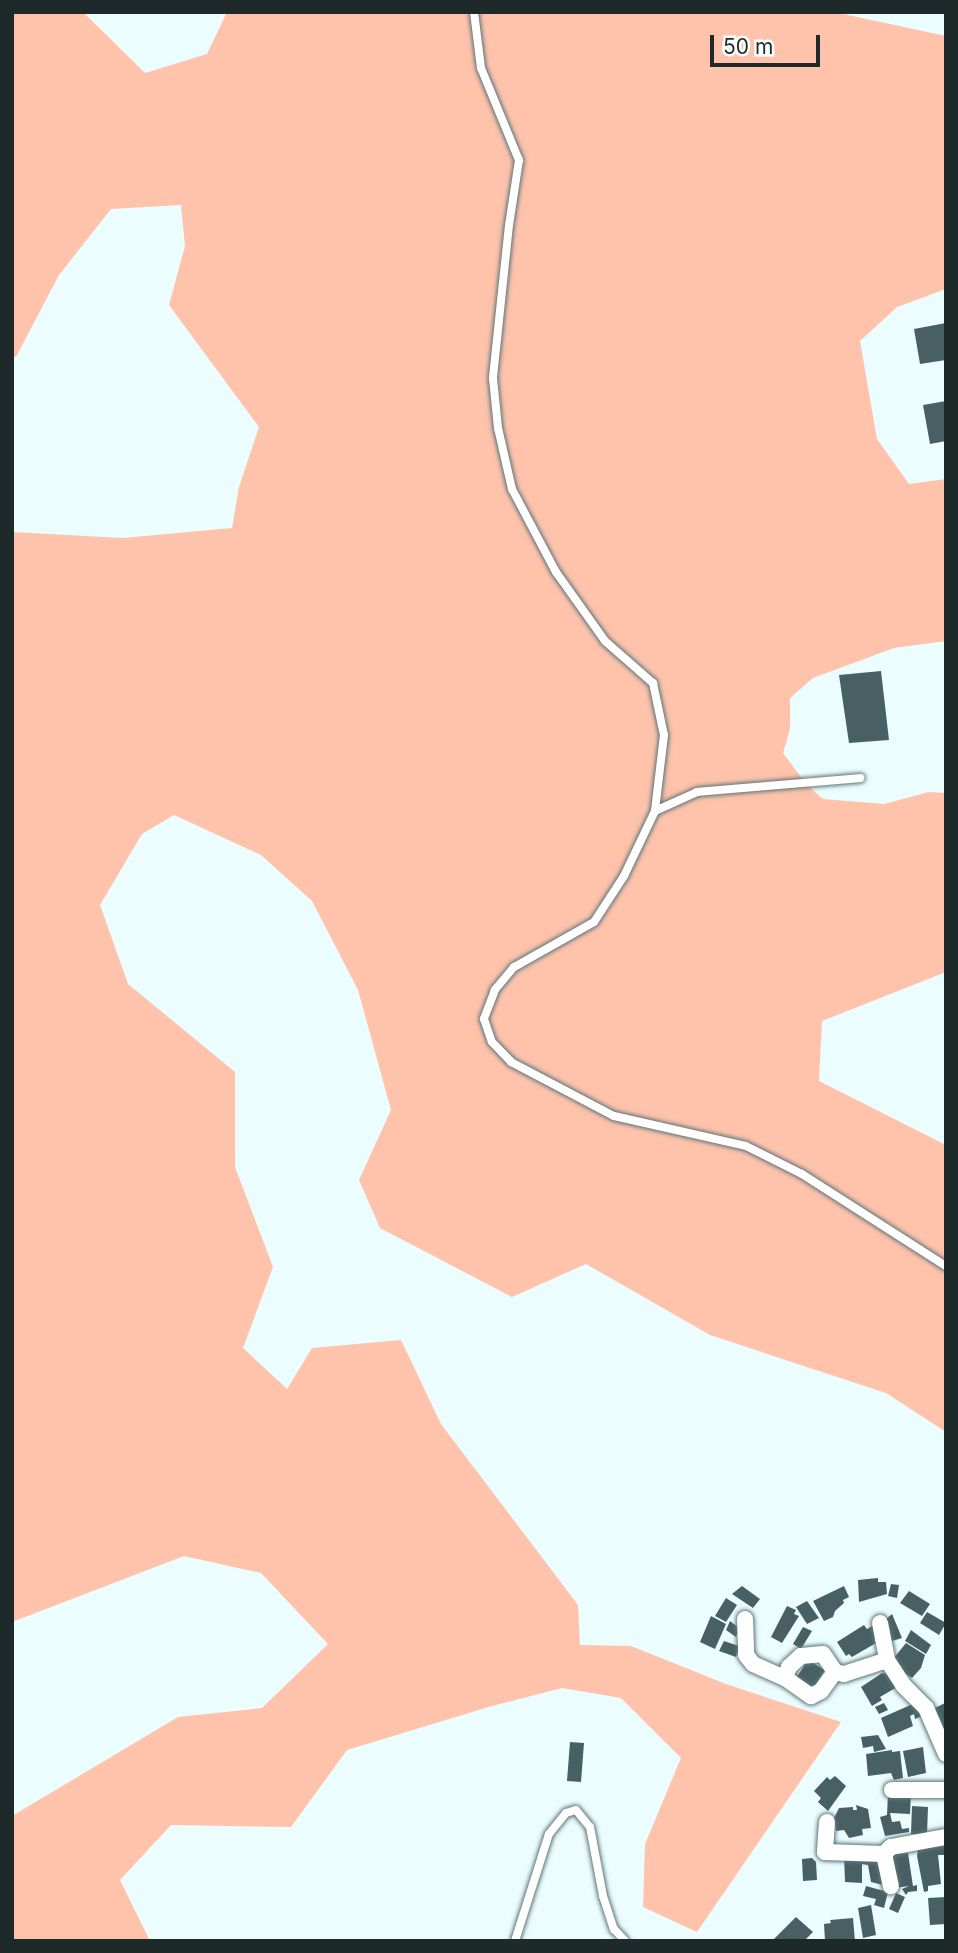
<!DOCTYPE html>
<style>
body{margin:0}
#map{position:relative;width:958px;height:1953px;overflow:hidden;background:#ecfdff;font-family:Inter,sans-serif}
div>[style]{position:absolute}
.green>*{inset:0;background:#ffc3ac}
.building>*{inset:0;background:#486063}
.roads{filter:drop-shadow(0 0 2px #5d7679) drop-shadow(0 0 2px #5d7679)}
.service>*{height:8px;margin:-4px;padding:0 4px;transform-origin:4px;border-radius:4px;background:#fff}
.minor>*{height:16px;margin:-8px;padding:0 8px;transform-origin:8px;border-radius:8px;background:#fff}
span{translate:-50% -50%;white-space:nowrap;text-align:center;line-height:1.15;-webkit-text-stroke:7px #fff;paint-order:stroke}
.frame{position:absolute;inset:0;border:14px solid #1e292a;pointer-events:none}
.scale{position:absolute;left:710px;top:35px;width:110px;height:32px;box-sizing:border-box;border:4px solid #1e292a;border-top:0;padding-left:9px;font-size:21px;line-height:24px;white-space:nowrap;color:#1e292a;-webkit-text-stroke:5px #fff;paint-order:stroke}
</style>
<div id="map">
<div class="green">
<i style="clip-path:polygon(12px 12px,83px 12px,145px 73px,207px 54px,227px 12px,834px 12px,946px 36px,946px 289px,897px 307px,860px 341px,877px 439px,909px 484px,946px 479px,946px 641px,894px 648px,813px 678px,790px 698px,790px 729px,783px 753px,807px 785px,823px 799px,884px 804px,929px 792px,946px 793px,946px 972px,822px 1021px,819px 1081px,946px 1145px,946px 1432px,886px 1393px,710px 1335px,586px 1264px,512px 1297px,380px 1228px,359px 1180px,391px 1110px,358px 990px,312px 901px,261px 855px,174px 815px,142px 834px,100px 905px,128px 984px,235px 1072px,235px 1167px,273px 1267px,243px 1348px,287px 1389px,312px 1348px,401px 1340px,441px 1424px,578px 1605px,580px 1645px,631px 1646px,726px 1684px,841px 1722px,697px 1932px,643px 1907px,645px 1844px,681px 1758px,621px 1698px,562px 1688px,492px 1706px,347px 1750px,291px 1827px,171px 1825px,120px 1880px,150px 1941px,12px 1941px,12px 1816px,178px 1717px,262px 1708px,328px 1644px,261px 1573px,184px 1556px,12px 1622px,12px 532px,123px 538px,232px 528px,239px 487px,259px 427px,169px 305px,185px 246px,181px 205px,111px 209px,59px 275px,16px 357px,12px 357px)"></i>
</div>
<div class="building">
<i style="clip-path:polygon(946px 323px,946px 360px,920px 364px,914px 329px)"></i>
<i style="clip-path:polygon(946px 401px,946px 441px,930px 444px,923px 405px)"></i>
<i style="clip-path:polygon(881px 671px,889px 740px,849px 743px,839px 675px)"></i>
<i style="clip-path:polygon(878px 1578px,878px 1582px,886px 1582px,887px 1594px,859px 1602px,858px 1580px)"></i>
<i style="clip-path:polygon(891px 1584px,899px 1585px,897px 1598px,888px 1596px)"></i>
<i style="clip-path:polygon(742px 1586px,760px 1599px,753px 1608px,732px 1594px)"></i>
<i style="clip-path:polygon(844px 1586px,849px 1597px,843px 1600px,844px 1603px,835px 1611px,833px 1617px,824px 1621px,813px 1601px)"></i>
<i style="clip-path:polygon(909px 1591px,930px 1604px,922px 1616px,900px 1603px)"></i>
<i style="clip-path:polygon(726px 1598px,737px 1605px,726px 1622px,715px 1616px)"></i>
<i style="clip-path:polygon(807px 1601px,819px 1618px,807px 1624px,796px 1607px)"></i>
<i style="clip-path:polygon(787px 1606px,796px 1610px,794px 1614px,799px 1616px,782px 1643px,771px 1637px)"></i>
<i style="clip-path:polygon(927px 1612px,946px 1623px,939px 1635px,920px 1623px)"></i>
<i style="clip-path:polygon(892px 1614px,902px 1638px,892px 1641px,885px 1620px)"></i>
<i style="clip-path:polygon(711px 1616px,726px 1624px,715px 1649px,700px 1642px)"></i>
<i style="clip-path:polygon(730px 1621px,739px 1628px,736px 1637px,726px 1630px)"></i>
<i style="clip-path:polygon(864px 1625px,867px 1629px,874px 1625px,881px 1636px,874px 1640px,876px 1643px,852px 1657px,849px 1654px,846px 1656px,837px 1642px)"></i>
<i style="clip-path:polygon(803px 1627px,812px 1631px,801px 1649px,793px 1644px)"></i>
<i style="clip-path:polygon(911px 1630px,931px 1645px,926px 1654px,905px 1641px)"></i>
<i style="clip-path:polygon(724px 1641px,739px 1646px,736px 1657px,719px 1651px)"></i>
<i style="clip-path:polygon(906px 1643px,925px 1655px,921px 1668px,912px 1678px,900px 1670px,902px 1667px,893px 1659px)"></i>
<i style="clip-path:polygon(808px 1660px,825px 1670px,812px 1691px,794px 1681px)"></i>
<i style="clip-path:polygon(882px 1673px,890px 1674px,897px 1687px,880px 1697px,882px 1700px,872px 1706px,861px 1687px)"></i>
<i style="clip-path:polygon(884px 1703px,888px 1710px,879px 1714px,875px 1707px)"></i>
<i style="clip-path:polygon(915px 1703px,922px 1716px,915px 1719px,914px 1714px,910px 1716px,913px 1726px,888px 1737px,881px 1718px)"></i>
<i style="clip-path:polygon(945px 1703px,946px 1731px,939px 1731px,935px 1708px)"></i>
<i style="clip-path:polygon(878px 1735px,886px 1749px,874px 1752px,873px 1746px,863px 1748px,861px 1737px)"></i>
<i style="clip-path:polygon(570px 1742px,584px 1743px,581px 1782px,567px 1781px)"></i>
<i style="clip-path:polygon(923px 1747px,926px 1773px,908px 1777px,903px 1751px)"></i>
<i style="clip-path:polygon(892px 1750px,892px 1752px,900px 1751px,903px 1778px,894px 1780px,891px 1773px,868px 1776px,866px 1754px)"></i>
<i style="clip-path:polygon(835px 1776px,846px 1786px,828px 1811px,818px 1802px,821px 1798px,814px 1791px,827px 1777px,830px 1780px)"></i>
<i style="clip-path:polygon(888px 1793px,911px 1793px,910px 1814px,890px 1813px,892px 1822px,900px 1821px,902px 1829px,909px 1828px,909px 1832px,885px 1836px,880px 1817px,887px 1815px)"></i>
<i style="clip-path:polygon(856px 1805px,868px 1809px,871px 1828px,862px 1829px,863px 1835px,849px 1838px,844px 1830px,836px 1831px,834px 1818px,839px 1808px,853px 1807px,853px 1810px,857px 1810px)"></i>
<i style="clip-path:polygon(912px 1806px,928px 1807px,927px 1834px,911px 1834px)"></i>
<i style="clip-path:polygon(919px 1843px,946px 1844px,946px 1855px,938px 1855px,941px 1884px,928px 1886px,928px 1891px,924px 1892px,917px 1856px)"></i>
<i style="clip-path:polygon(908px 1853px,913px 1886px,917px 1885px,917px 1891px,908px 1892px,906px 1895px,902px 1889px,909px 1886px,895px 1888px,890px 1855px)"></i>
<i style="clip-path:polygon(844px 1855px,878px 1859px,883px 1885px,871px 1882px,868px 1865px,862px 1864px,862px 1883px,845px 1882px)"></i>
<i style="clip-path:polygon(812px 1858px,816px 1862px,817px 1880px,803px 1881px,802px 1859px)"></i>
<i style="clip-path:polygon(866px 1886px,888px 1892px,884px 1908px,874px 1905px,876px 1899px,863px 1896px)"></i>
<i style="clip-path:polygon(896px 1893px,905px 1897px,898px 1913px,889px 1909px)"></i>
<i style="clip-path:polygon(946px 1897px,946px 1924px,930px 1925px,928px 1898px)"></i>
<i style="clip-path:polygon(871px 1905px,876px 1935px,863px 1938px,858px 1908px)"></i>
<i style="clip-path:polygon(796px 1917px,813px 1932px,804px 1941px,772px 1941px)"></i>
<i style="clip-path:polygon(853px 1918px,855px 1941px,825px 1941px,824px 1924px,831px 1923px,830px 1920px)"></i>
</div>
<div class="roads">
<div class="service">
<i style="left:474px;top:12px;width:56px;rotate:82.9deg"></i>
<i style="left:481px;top:68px;width:100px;rotate:67.6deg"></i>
<i style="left:519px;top:160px;width:66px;rotate:98.7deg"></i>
<i style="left:509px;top:225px;width:154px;rotate:96deg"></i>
<i style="left:493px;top:378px;width:50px;rotate:84.3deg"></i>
<i style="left:498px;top:428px;width:63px;rotate:77.1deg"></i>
<i style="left:512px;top:489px;width:94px;rotate:62.1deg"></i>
<i style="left:556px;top:572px;width:85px;rotate:54.6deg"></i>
<i style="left:605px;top:641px;width:64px;rotate:41.2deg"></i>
<i style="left:653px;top:683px;width:53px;rotate:78.1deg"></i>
<i style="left:664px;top:735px;width:77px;rotate:96.8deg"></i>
<i style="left:655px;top:811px;width:46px;rotate:-24.3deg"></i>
<i style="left:697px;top:792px;width:164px;rotate:-4.9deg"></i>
<i style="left:655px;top:811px;width:72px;rotate:115.5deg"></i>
<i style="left:624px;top:876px;width:55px;rotate:123.1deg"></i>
<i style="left:594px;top:922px;width:92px;rotate:150.6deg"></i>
<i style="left:514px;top:967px;width:30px;rotate:130deg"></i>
<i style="left:495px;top:990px;width:31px;rotate:111deg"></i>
<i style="left:484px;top:1019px;width:24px;rotate:71deg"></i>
<i style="left:492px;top:1042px;width:28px;rotate:46deg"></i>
<i style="left:511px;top:1062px;width:116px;rotate:27.7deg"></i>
<i style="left:614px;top:1116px;width:135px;rotate:12.8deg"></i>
<i style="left:746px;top:1146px;width:63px;rotate:26.6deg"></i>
<i style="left:802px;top:1174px;width:171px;rotate:32.6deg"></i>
<i style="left:515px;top:1941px;width:112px;rotate:-72.4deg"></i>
<i style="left:549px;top:1834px;width:27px;rotate:-51deg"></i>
<i style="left:566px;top:1813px;width:10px;rotate:-17deg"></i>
<i style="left:576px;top:1810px;width:22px;rotate:51deg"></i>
<i style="left:590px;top:1827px;width:70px;rotate:79.3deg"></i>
<i style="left:603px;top:1896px;width:35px;rotate:72deg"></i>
<i style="left:614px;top:1929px;width:16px;rotate:47deg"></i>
</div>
<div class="minor">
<i style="left:745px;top:1619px;width:36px;rotate:88deg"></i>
<i style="left:746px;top:1655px;width:11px;rotate:52deg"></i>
<i style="left:753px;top:1664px;width:35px;rotate:24deg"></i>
<i style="left:785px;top:1678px;width:32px;rotate:35deg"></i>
<i style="left:811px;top:1696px;width:11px;rotate:-27deg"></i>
<i style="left:821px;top:1691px;width:24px;rotate:-54deg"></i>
<i style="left:835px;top:1672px;width:9px;rotate:13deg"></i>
<i style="left:844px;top:1674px;width:45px;rotate:-18deg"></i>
<i style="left:887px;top:1660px;width:30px;rotate:57deg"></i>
<i style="left:903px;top:1685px;width:33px;rotate:45deg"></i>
<i style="left:926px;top:1708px;width:50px;rotate:66.5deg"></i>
<i style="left:880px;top:1623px;width:38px;rotate:79deg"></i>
<i style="left:785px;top:1678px;width:12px;rotate:-70deg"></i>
<i style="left:789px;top:1667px;width:16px;rotate:-43deg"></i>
<i style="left:801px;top:1656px;width:22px;rotate:-5deg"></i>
<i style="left:823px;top:1654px;width:22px;rotate:56deg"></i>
<i style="left:892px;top:1790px;width:54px"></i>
<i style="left:827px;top:1822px;width:30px;rotate:94deg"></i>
<i style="left:825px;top:1852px;width:59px;rotate:1.9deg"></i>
<i style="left:884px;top:1854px;width:10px;rotate:-45deg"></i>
<i style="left:891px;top:1847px;width:56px;rotate:-10.3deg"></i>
<i style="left:884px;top:1854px;width:33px;rotate:78deg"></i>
</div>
</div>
<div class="frame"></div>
<div class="scale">50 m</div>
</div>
